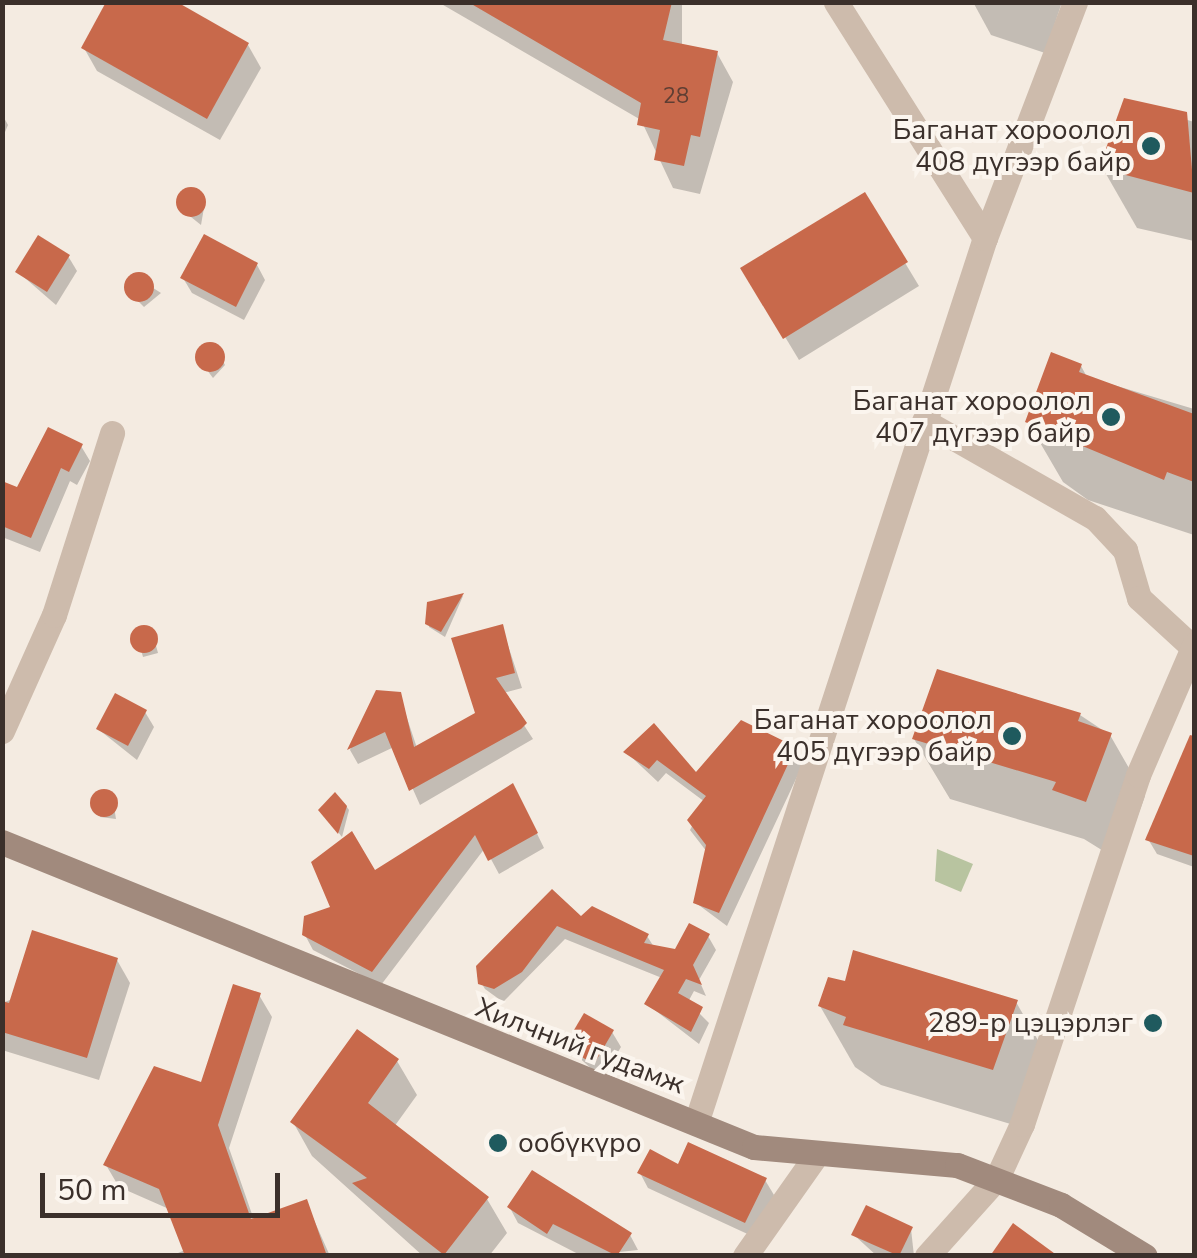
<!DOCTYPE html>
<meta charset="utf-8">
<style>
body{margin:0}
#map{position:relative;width:1197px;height:1258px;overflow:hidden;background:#f4ebe1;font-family:"Nunito Sans",sans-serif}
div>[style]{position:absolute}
.green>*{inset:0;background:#b8c4a0}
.shadow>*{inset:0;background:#0003}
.building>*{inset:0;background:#c8694b}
.round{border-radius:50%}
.street>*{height:25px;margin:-12.5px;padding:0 12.5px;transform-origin:12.5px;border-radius:12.5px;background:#cdbbac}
.secondary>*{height:25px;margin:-12.5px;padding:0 12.5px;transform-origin:12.5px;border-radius:12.5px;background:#a18a7d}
.dots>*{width:28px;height:28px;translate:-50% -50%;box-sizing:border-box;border:5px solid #fbf5ee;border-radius:50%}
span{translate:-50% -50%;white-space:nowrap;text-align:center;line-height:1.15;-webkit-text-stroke:8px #fbf5ee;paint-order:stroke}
.number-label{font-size:22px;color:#5e3e33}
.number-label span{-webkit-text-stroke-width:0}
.poi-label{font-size:28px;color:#3b302b}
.right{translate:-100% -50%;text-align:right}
.left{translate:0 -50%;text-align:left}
.street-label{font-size:28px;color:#3b302b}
.frame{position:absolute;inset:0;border:5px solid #3b302b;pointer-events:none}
.scale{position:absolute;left:40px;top:1173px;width:240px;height:45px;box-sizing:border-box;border:5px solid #3b302b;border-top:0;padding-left:12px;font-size:30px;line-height:35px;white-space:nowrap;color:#3b302b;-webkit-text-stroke:8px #fbf5ee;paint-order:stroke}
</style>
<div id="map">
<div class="green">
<i style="clip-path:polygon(937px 849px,973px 864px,961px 892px,935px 881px)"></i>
</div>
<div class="shadow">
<i style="clip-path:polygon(438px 2px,682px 2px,682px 46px,717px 53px,733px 82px,700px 194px,673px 188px,641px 120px)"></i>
<i style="clip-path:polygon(973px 2px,1062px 2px,1045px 53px,991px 35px)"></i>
<i style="clip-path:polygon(248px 45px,261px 68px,220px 140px,97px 71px,84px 48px)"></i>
<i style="clip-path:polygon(1126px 101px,1194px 122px,1194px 241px,1137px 228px,1102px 167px)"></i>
<i style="clip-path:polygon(2px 114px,8px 125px,2px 139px)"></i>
<i style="clip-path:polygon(183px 193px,205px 202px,201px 225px,181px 209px)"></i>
<i style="clip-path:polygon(864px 195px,919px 286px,799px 360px,744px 269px)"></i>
<i style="clip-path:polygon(68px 256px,77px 271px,56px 305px,18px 272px)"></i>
<i style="clip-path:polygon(257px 265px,265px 280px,244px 320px,192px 293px,183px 278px)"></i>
<i style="clip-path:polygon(136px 277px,161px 293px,144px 307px,126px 289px)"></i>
<i style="clip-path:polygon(212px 342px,225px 365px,213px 378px,198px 358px)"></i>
<i style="clip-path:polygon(1081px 366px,1087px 377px,1194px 409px,1194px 535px,1088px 500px,1063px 482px,1028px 422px)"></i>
<i style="clip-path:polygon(81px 446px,90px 461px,77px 485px,70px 481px,40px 552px,2px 537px,2px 484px,18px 491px)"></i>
<i style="clip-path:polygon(463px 596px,445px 637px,429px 627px,429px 604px)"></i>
<i style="clip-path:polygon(502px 627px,522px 688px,503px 693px,533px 739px,420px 805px,394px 747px,358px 764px,350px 750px,377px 692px,399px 694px,417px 748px,478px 714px)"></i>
<i style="clip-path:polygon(152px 631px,158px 653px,143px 657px,136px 632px)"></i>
<i style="clip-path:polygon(145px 712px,154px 727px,137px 760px,98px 729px)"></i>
<i style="clip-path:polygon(1080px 715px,1110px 735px,1145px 796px,1121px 862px,1084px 839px,950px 799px,914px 739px)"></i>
<i style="clip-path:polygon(654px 727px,696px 776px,794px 749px,803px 764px,727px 926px,696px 903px,707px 852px,690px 830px,705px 802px,666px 773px,658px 782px,626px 752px)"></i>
<i style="clip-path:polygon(1194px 736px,1194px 867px,1157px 854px,1148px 839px)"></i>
<i style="clip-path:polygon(112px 794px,116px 819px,100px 817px,96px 796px)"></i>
<i style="clip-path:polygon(521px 801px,544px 848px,499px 874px,485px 848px,381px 985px,313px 950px,305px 935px,374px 874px)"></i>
<i style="clip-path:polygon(344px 803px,349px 810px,342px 837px,326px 817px)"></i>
<i style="clip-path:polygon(552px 893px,581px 920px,647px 936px,654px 947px,676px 952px,708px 936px,716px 950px,699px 980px,706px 996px,694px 991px,688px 1002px,709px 1023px,699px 1044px,647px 1004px,662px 978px,565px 939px,503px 1002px,485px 989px,477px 976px)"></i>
<i style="clip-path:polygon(117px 960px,130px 983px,99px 1080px,2px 1050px,2px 1003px)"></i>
<i style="clip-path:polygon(259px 995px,272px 1017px,229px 1148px,254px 1220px,306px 1202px,330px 1256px,171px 1256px,185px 1250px,169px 1209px,119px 1187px,106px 1165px,203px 1085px)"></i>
<i style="clip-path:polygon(1016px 1002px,1051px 1063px,1027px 1129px,881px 1085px,855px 1067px,820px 1006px)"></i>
<i style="clip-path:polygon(612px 1032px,621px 1047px,602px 1078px,567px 1047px)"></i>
<i style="clip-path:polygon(397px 1061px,417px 1095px,394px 1127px,487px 1199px,507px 1233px,489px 1256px,423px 1256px,312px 1156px,293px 1122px)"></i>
<i style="clip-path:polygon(679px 1168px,765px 1180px,774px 1195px,754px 1237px,648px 1188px,640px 1173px)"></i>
<i style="clip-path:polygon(510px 1208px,630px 1235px,638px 1250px,582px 1256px,518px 1223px)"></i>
<i style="clip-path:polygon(911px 1229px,914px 1256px,877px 1256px,854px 1235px)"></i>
</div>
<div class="building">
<i style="clip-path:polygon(106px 2px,177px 2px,249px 43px,207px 119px,81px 48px)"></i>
<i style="clip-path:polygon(468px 2px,672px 2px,663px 40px,718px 51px,700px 137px,691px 135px,684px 166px,654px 160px,660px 130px,637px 125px,641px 103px)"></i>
<i style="clip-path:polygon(1124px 98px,1187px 112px,1194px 193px,1099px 168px)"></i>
<i class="round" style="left:176px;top:187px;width:30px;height:30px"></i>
<i style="clip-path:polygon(865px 192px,908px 262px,783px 339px,740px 268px)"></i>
<i style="clip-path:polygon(204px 234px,258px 263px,236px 307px,180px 278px)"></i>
<i style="clip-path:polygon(38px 235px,70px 255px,47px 292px,15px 272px)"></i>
<i class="round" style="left:124px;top:272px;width:30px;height:30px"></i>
<i class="round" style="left:195px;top:342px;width:30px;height:30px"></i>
<i style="clip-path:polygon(1051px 352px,1082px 364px,1079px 372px,1194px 414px,1194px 482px,1167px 472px,1164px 480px,1025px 422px)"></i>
<i style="clip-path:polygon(48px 427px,83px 444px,69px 472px,61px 468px,31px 538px,2px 526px,2px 481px,17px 487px)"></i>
<i style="clip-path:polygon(464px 593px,441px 632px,425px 624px,427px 602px)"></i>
<i style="clip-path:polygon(503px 624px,515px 673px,496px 678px,527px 723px,521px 729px,409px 791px,385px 732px,347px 750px,376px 690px,401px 692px,414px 747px,475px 713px,451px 638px)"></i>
<i class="round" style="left:130px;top:625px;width:28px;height:28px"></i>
<i style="clip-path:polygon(937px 669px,1081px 713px,1078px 721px,1112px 733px,1086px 802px,1052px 790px,1056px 782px,912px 739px)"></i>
<i style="clip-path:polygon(115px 693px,147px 710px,128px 746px,96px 729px)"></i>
<i style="clip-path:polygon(741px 720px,796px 747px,719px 913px,693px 903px,706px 845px,687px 820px,706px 796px,657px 760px,649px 769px,623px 752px,654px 723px,696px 772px)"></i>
<i style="clip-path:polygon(1190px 735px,1194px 736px,1194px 856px,1145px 840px)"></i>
<i style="clip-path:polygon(513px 783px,538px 833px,488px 861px,475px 835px,372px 972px,302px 935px,304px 916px,330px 907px,311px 862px,352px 831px,375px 870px)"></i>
<i class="round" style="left:90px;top:789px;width:28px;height:28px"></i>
<i style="clip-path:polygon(335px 792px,347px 806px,338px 834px,318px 810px)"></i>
<i style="clip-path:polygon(552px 889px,581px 916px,592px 906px,649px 934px,644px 943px,675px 949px,689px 923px,710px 934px,693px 965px,702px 985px,686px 979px,678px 993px,703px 1007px,691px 1032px,644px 1004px,664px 970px,557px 926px,522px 972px,494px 989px,478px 984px,476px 966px)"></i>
<i style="clip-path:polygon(32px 930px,118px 958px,87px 1058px,2px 1032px,2px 1001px,9px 1003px)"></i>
<i style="clip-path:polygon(853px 950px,1018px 1000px,993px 1070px,843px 1025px,846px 1017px,818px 1006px,828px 977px,845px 981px)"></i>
<i style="clip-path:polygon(233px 984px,261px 993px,218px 1125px,251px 1219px,307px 1199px,327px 1256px,185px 1256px,159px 1189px,103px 1165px,154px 1066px,201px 1082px)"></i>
<i style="clip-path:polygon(584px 1013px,614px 1030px,594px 1064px,564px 1047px)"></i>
<i style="clip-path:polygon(357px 1029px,399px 1059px,368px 1103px,489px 1197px,444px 1255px,352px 1183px,367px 1178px,290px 1122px)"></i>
<i style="clip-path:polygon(688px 1142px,767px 1178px,745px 1223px,637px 1173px,650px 1149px,678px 1164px)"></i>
<i style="clip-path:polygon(532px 1170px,632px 1233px,617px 1256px,553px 1224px,547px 1234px,507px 1207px)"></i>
<i style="clip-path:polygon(866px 1205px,913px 1227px,899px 1256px,851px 1235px)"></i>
<i style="clip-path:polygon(1013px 1223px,1058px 1256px,990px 1256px)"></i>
</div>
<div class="street">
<i style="left:985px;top:238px;width:253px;rotate:-69.1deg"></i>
<i style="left:924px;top:421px;width:197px;rotate:29.6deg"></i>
<i style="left:1095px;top:518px;width:44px;rotate:46.8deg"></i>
<i style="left:1125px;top:550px;width:50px;rotate:73.7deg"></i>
<i style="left:1139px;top:598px;width:68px;rotate:42.6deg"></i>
<i style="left:2px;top:731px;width:127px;rotate:-65.9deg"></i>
<i style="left:54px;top:615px;width:191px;rotate:-72.3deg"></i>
<i style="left:696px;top:1123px;width:931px;rotate:-71.92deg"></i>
<i style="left:985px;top:238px;width:279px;rotate:-122.3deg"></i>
<i style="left:745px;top:1256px;width:125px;rotate:-54.8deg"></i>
<i style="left:927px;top:1256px;width:105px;rotate:-48.1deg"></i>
<i style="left:997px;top:1178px;width:60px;rotate:-65.2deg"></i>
<i style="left:1022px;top:1124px;width:368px;rotate:-71.6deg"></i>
<i style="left:1138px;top:775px;width:142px;rotate:-66.7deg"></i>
</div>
<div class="secondary">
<i style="left:2px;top:842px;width:811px;rotate:22.08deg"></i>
<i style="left:754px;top:1147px;width:204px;rotate:5.1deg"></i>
<i style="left:957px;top:1165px;width:111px;rotate:21deg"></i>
<i style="left:1061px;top:1205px;width:98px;rotate:31.3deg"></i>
</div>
<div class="dots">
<i style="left:1151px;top:146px;background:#1f5a5e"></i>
<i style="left:1111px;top:417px;background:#1f5a5e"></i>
<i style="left:1012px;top:736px;background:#1f5a5e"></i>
<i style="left:1153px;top:1023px;background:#1f5a5e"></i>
<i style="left:498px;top:1143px;background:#1f5a5e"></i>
</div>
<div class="number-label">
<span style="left:676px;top:97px">28</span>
</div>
<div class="poi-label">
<span class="right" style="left:1131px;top:146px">Баганат хороолол<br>408 дүгээр байр</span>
<span class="right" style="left:1091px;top:417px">Баганат хороолол<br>407 дүгээр байр</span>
<span class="right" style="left:992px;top:736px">Баганат хороолол<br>405 дүгээр байр</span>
<span class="right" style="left:1133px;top:1023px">289-р цэцэрлэг</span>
<span class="left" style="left:518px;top:1143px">ообүкүро</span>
</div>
<div class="street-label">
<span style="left:580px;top:1046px;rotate:21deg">Хилчний гудамж</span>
</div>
<div class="frame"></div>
<div class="scale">50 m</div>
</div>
